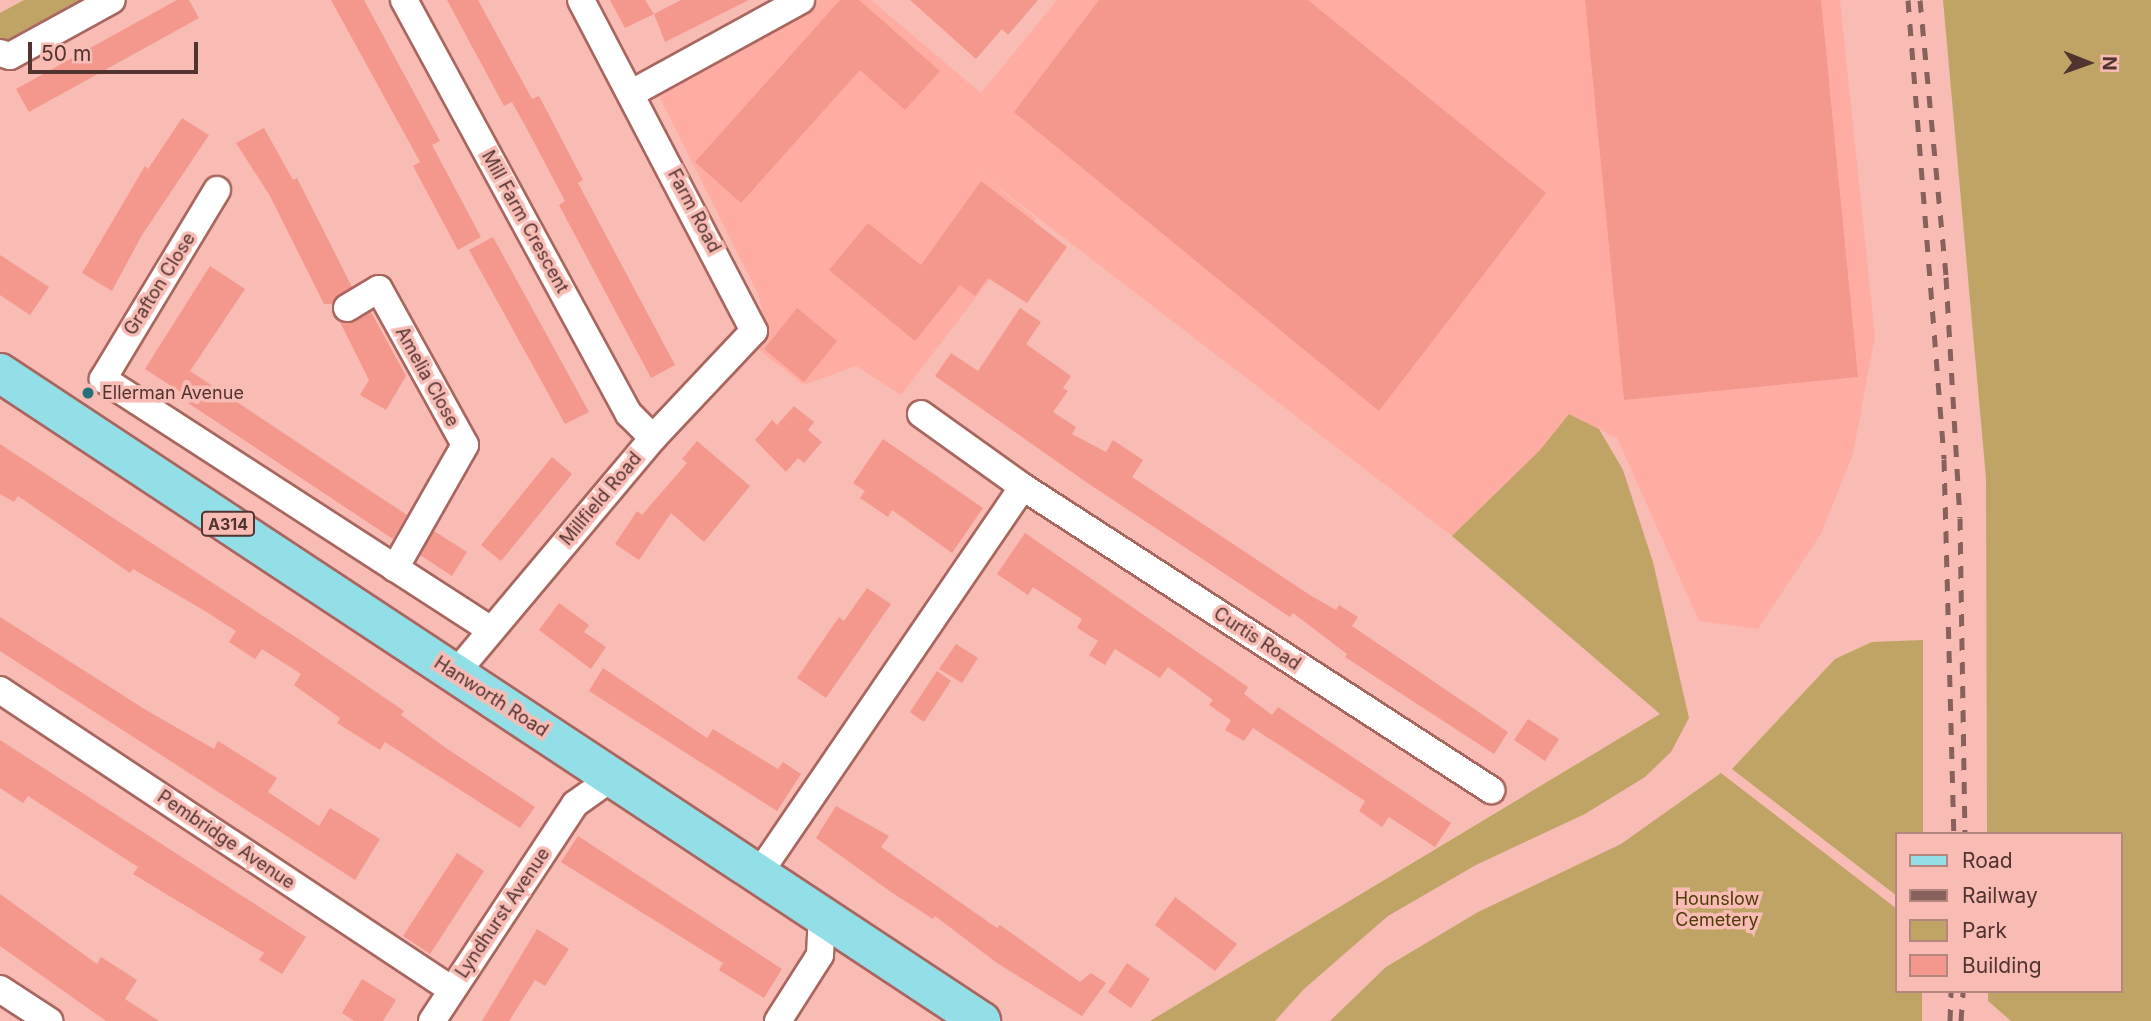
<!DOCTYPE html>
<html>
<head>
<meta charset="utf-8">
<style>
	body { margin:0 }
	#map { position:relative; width:2151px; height:1021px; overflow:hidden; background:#f8bcb5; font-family:Inter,sans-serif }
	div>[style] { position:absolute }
	.built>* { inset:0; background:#ffada3 }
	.green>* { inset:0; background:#c0a466 }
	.building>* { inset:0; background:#f4978d }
	.roads { filter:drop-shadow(2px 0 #a9665f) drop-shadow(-2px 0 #a9665f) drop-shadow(0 2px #a9665f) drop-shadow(0 -2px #a9665f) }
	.minor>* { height:26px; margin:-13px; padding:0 13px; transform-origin:13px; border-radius:13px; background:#fff }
	.primary>* { height:38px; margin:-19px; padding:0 19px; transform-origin:19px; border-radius:19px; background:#93dfe8 }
	.rail>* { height:5px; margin-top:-2.5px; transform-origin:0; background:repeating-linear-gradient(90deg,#88605c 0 12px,transparent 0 24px) }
	.dots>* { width:19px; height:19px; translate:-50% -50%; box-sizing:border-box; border:4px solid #f8bcb5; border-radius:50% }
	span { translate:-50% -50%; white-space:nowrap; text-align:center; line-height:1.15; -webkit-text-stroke:7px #f8bcb5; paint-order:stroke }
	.shield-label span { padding:2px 5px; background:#f8bcb5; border:2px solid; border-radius:5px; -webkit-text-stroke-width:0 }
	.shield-label { font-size:16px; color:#513330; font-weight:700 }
	.street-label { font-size:18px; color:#513330 }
	.poi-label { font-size:18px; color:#513330 }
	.left { translate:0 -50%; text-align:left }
	.park-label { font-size:18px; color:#4e3b08 }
	.legend { position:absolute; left:1895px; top:832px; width:228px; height:161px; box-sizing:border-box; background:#f8bcb5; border:2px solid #b58580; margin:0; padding:9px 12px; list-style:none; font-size:21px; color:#513330 }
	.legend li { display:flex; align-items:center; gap:14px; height:35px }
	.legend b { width:35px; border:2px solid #b58580 }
	.north { position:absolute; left:2053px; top:28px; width:70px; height:70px; -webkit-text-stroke:5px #f8bcb5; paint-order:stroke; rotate:91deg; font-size:19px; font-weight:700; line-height:28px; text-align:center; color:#513330 }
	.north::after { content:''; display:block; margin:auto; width:24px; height:32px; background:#513330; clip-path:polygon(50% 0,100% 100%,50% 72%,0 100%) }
	.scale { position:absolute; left:28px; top:42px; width:170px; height:32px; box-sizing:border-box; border:4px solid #513330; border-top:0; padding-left:9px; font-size:21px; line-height:24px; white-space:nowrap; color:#513330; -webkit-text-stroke:5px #f8bcb5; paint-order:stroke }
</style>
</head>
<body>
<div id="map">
	<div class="built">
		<i style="clip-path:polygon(820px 0,871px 0,981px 93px,1057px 0,1840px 0,1875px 336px,1853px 454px,1821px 534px,1758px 629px,1699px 621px,1617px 438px,1569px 414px,1540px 450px,1452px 536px,977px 171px,1036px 219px,901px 395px,856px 366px,804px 385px,755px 347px,767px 332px,758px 294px,659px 96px)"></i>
	</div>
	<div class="green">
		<i style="clip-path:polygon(24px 0,89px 0,10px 44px,0 41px,0 13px)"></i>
		<i style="clip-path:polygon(1943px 0,2151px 0,2151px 1021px,2011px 1021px,1988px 1001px,1988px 991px,2121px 991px,2121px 834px,1987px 834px,1986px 478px)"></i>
		<i style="clip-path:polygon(1569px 414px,1599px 429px,1623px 470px,1653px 562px,1689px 718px,1671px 752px,1645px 777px,1585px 814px,1476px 865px,1388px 916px,1304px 989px,1275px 1021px,1150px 1021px,1660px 714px,1452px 536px,1540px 450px)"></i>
		<i style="clip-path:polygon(1923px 640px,1923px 834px,1897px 834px,1897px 896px,1732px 769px,1835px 659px,1872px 642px)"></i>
		<i style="clip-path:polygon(1721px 773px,1897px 909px,1897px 991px,1922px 991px,1922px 1021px,1330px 1021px,1386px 967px,1478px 912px,1621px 844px)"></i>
	</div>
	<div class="building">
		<i style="clip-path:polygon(177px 0,189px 0,199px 18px,29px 112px,16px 89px)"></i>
		<i style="clip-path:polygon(331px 0,364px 0,440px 141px,432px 145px,481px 237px,458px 250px,413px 166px,420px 162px)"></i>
		<i style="clip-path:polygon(447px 0,478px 0,532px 99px,539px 96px,583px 180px,578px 183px,675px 365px,651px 378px,559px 205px,565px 201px,527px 129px,512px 102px,504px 106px)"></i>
		<i style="clip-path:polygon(610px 0,645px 0,654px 14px,625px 28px)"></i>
		<i style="clip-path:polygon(681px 0,749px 0,665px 42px,654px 14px)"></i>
		<i style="clip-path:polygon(840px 0,859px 0,940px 71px,905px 110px,860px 70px,741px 203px,695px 162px)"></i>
		<i style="clip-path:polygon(910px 0,1038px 0,1008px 35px,1002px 29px,976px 59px)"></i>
		<i style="clip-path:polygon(1099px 0,1308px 0,1546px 193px,1379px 411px,1014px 112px)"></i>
		<i style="clip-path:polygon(1585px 0,1821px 0,1858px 377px,1624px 400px)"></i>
		<i style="clip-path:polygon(182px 118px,209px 135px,142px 235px,112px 291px,82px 273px,145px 166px,148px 169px)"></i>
		<i style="clip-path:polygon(264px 128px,293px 180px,297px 178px,352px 287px,332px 304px,324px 304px,270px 196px,236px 143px)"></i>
		<i style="clip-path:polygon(981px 181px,1067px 247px,1027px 303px,988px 278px,975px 296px,960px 285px,915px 341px,829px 270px,868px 223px,921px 265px)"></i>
		<i style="clip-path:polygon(493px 237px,589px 412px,565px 424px,469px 250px)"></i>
		<i style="clip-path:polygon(0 255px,49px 287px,30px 315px,0 295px)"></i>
		<i style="clip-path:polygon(210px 266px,245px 289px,190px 371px,407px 515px,393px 539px,188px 403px,191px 399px,145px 369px)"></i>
		<i style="clip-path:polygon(797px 308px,837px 341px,804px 382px,764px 349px)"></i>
		<i style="clip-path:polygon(1020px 308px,1041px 322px,1026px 344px,1071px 376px,1063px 388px,1068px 391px,1053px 412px,1076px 427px,1072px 434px,1106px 452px,1113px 440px,1143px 460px,1132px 477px,1313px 597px,1336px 610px,1339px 605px,1358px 617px,1352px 626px,1508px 732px,1494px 754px,1345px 657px,1347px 654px,1293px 613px,1290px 617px,1086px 482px,935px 376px,951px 353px,978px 371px)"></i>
		<i style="clip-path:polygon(371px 312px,406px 376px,386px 410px,360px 395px,369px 380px,340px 322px,354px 322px)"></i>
		<i style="clip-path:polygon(794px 406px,814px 422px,808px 430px,822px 442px,804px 463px,798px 458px,786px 472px,755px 440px,772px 420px,777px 425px)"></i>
		<i style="clip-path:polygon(883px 439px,983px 508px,952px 553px,892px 510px,888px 517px,860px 498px,865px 491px,853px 483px)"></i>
		<i style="clip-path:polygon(697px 441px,750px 486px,704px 542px,671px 513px,639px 560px,615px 544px,637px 511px,642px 515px,687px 463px,682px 459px)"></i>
		<i style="clip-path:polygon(0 444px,303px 642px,404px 711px,401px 715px,446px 748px,535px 807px,520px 828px,385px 742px,380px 750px,337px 723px,340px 718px,294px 685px,301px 674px,262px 649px,255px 659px,229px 642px,236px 631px,205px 611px,133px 569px,130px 573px,18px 496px,14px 502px,0 494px)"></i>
		<i style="clip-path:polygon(552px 457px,572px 474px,501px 561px,481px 545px)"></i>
		<i style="clip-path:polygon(434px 531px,467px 552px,452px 576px,420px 555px)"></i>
		<i style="clip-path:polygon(1025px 533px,1248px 687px,1244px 694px,1272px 715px,1278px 707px,1451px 823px,1435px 847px,1389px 817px,1382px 827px,1359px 811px,1365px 801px,1253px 728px,1244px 741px,1225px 730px,1231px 720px,1209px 705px,1213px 700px,1168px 667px,1160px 678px,1115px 649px,1105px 665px,1089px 655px,1098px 641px,1077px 628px,1082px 619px,1033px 587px,1028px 595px,997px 574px)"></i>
		<i style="clip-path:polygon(867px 588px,891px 604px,826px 698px,797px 678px,839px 617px,844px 621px)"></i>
		<i style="clip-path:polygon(559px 603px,589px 625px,584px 632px,606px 647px,591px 669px,539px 630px)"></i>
		<i style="clip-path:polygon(0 617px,146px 710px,214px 749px,218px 741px,277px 778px,268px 792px,319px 826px,330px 808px,380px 839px,355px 880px,0 651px)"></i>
		<i style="clip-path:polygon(956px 644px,978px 658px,962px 683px,939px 669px)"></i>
		<i style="clip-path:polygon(603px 668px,707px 738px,713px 729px,778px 769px,783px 762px,801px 774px,777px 811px,589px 691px)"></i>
		<i style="clip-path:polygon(937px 671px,951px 681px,924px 722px,910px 712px)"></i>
		<i style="clip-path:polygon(1528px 719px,1559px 739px,1545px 761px,1514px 740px)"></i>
		<i style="clip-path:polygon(0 740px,306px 937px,282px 974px,259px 960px,264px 953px,133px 874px,138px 867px,28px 796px,23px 803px,0 788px)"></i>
		<i style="clip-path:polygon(836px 806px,889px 836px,881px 847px,997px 928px,1000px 925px,1080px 982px,1091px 973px,1106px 983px,1082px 1016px,997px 963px,935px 916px,933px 919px,891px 892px,816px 838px)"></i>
		<i style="clip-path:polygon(578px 836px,782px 969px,764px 998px,719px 970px,723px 963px,561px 862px)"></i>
		<i style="clip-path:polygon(457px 853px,484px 871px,430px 954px,403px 936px)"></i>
		<i style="clip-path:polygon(0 894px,97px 964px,101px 957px,137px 980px,125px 999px,159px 1021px,106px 1021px,0 946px)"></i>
		<i style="clip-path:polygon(1175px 897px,1237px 944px,1215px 971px,1155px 925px)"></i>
		<i style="clip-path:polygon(537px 929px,569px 949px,545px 986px,535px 980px,509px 1021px,482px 1021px)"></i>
		<i style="clip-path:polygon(1127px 963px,1150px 979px,1131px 1008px,1108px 992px)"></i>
		<i style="clip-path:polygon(362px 979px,396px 1000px,383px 1021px,354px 1021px,342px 1013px)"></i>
	</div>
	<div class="roads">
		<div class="minor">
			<i style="left:404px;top:0;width:471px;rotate:61.5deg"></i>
			<i style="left:629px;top:414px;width:34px;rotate:45deg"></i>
			<i style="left:0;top:53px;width:10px;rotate:17deg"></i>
			<i style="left:10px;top:56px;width:116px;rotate:-28.8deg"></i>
			<i style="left:632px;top:93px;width:193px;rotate:-28.8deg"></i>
			<i style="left:217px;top:190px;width:221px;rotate:121.1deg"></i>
			<i style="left:103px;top:379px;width:461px;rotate:32.9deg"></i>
			<i style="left:347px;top:308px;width:37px;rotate:-31deg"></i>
			<i style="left:379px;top:289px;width:178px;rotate:61.1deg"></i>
			<i style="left:465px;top:445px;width:142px;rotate:119.6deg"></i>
			<i style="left:921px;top:414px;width:125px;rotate:35.6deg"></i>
			<i style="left:455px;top:674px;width:308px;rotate:-50deg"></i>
			<i style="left:653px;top:438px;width:147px;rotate:-46.7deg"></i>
			<i style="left:754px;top:331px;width:373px;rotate:-117.6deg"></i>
			<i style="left:0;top:690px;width:542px;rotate:33.57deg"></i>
			<i style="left:760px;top:872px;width:466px;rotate:-55.7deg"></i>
			<i style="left:1023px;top:487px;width:558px;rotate:32.92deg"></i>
			<i style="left:0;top:989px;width:59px;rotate:33.1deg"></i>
			<i style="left:432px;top:1021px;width:260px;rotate:-56.6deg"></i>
			<i style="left:575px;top:804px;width:47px;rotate:-35.4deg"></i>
			<i style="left:778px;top:1021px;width:78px;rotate:-57.5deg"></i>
			<i style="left:820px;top:955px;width:41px;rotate:-87.2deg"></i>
		</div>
		<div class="primary">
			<i style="left:0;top:373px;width:1176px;rotate:33.45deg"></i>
		</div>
	</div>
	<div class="rail">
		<i style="left:1908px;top:0;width:460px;rotate:85.5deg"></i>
		<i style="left:1944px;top:459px;width:375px;rotate:88.5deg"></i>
		<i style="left:1920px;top:0;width:278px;rotate:84.6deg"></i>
		<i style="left:1946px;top:277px;width:241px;rotate:86.7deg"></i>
		<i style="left:1960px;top:518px;width:316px;rotate:89.1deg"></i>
		<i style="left:1950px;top:1021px;width:30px;rotate:-88deg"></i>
		<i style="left:1961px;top:1021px;width:30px;rotate:-86deg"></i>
	</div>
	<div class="dots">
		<i style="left:88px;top:393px;background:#267079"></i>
	</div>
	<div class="shield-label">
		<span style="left:228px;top:524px">A314</span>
	</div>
	<div class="street-label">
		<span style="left:694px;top:211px;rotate:62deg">Farm Road</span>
		<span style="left:525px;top:222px;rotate:61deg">Mill Farm Crescent</span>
		<span style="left:160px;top:284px;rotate:-58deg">Grafton Close</span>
		<span style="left:427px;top:377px;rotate:61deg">Amelia Close</span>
		<span style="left:601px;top:499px;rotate:-50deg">Millfield Road</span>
		<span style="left:1257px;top:639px;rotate:33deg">Curtis Road</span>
		<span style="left:491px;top:697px;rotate:33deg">Hanworth Road</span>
		<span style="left:226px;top:840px;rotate:34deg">Pembridge Avenue</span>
		<span style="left:503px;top:913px;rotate:-56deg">Lyndhurst Avenue</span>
	</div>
	<div class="poi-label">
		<span class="left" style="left:102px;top:393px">Ellerman Avenue</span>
	</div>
	<div class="park-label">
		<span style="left:1717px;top:910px">Hounslow<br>Cemetery</span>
	</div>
	<ul class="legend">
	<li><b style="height:9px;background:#93dfe8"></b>Road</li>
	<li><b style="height:9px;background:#88605c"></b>Railway</li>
	<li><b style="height:19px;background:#c0a466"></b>Park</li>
	<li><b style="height:19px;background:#f4978d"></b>Building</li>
	</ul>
	<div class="north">N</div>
	<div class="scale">50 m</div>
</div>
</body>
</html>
